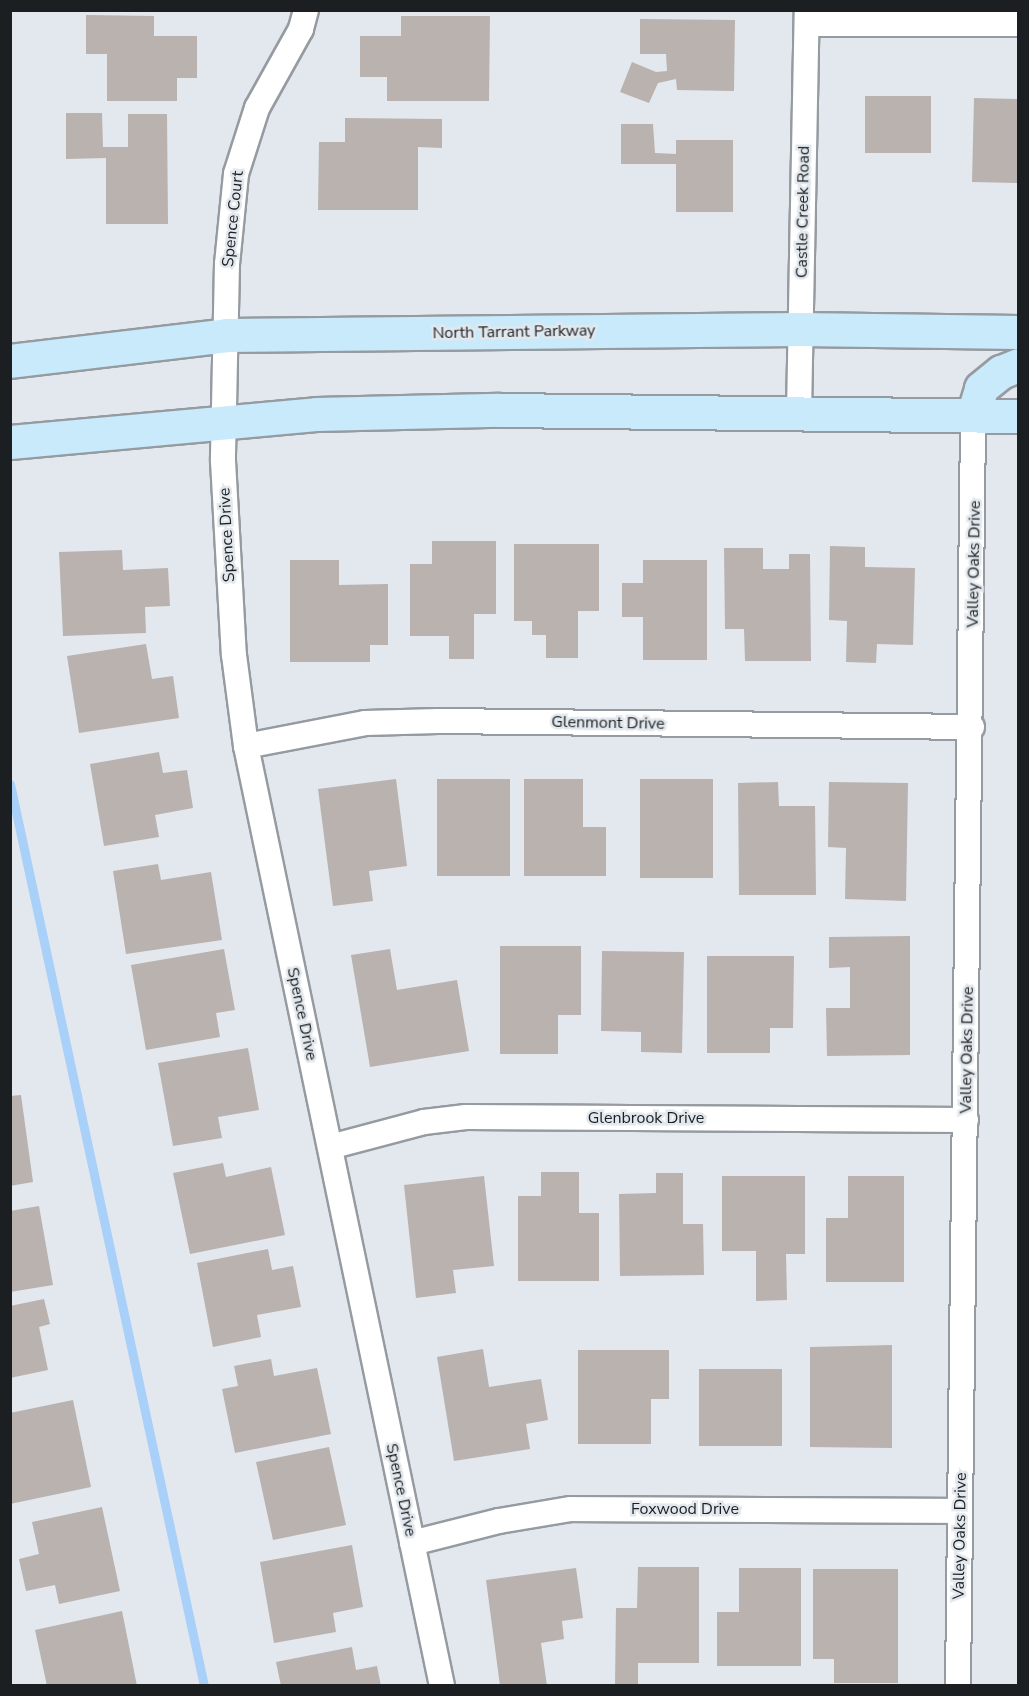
<!DOCTYPE html>
<html>
<head>
<meta charset="utf-8">
<style>
	body { margin:0 }
	#map { position:relative; width:1029px; height:1696px; overflow:hidden; background:#e2e8ed; font-family:"Nunito Sans",sans-serif }
	div>[style] { position:absolute }
	.stream>* { height:9px; margin:-4.5px; padding:0 4.5px; transform-origin:4.5px; border-radius:4.5px; background:#a9d0f9 }
	.building>* { inset:0; background:#b9b2af }
	.roads { filter:drop-shadow(2px 0 #959ba0) drop-shadow(-2px 0 #959ba0) drop-shadow(0 2px #959ba0) drop-shadow(0 -2px #959ba0) }
	.street>* { height:24px; margin:-12px; padding:0 12px; transform-origin:12px; border-radius:12px; background:#fff }
	.primary>* { height:33px; margin:-16.5px; padding:0 16.5px; transform-origin:16.5px; border-radius:16.5px; background:#c8eafb }
	span { translate:-50% -50%; white-space:nowrap; text-align:center; line-height:1.15; -webkit-text-stroke:5px #e2e8ed; paint-order:stroke }
	.street-label { font-size:16px; color:#1c1f21 }
	.frame { position:absolute; inset:0; border:12px solid #1c1f21; pointer-events:none }
</style>
</head>
<body>
<div id="map">
	<div class="stream">
		<i style="left:10px;top:784px;width:923px;rotate:77.86deg"></i>
	</div>
	<div class="building">
		<i style="clip-path:polygon(86px 15px,154px 16px,154px 36px,197px 36px,197px 78px,177px 78px,177px 101px,107px 101px,107px 54px,86px 54px)"></i>
		<i style="clip-path:polygon(401px 16px,490px 16px,489px 101px,387px 101px,387px 77px,360px 77px,360px 36px,401px 36px)"></i>
		<i style="clip-path:polygon(640px 19px,735px 20px,734px 91px,677px 90px,676px 79px,658px 83px,649px 103px,620px 92px,632px 62px,656px 72px,667px 71px,666px 54px,640px 54px)"></i>
		<i style="clip-path:polygon(865px 96px,931px 96px,931px 153px,865px 153px)"></i>
		<i style="clip-path:polygon(974px 98px,1018px 99px,1017px 183px,972px 182px)"></i>
		<i style="clip-path:polygon(66px 113px,102px 113px,103px 147px,128px 147px,128px 114px,167px 114px,168px 224px,106px 224px,106px 158px,66px 159px)"></i>
		<i style="clip-path:polygon(345px 118px,442px 119px,442px 148px,418px 147px,418px 210px,318px 210px,319px 142px,345px 142px)"></i>
		<i style="clip-path:polygon(621px 124px,653px 124px,655px 153px,676px 154px,676px 140px,733px 140px,733px 212px,676px 212px,676px 164px,621px 164px)"></i>
		<i style="clip-path:polygon(432px 541px,496px 541px,496px 614px,474px 614px,474px 659px,449px 659px,449px 636px,410px 636px,410px 564px,432px 564px)"></i>
		<i style="clip-path:polygon(514px 544px,599px 544px,599px 611px,578px 611px,578px 658px,546px 658px,546px 635px,532px 635px,532px 621px,514px 621px)"></i>
		<i style="clip-path:polygon(830px 546px,865px 547px,865px 567px,915px 568px,913px 645px,877px 644px,876px 663px,846px 662px,847px 621px,829px 620px)"></i>
		<i style="clip-path:polygon(724px 548px,763px 548px,763px 569px,789px 569px,789px 554px,810px 554px,811px 661px,745px 661px,744px 629px,725px 629px)"></i>
		<i style="clip-path:polygon(122px 550px,123px 570px,168px 568px,170px 606px,145px 607px,146px 633px,63px 636px,59px 552px)"></i>
		<i style="clip-path:polygon(290px 560px,339px 560px,339px 585px,388px 584px,388px 645px,370px 645px,370px 662px,290px 662px)"></i>
		<i style="clip-path:polygon(643px 560px,707px 560px,707px 660px,643px 660px,643px 617px,622px 617px,622px 583px,643px 583px)"></i>
		<i style="clip-path:polygon(146px 644px,152px 679px,173px 676px,179px 718px,79px 733px,67px 656px)"></i>
		<i style="clip-path:polygon(159px 752px,163px 773px,187px 770px,193px 808px,155px 815px,159px 837px,104px 846px,90px 764px)"></i>
		<i style="clip-path:polygon(396px 779px,407px 866px,369px 871px,373px 901px,333px 906px,318px 789px)"></i>
		<i style="clip-path:polygon(437px 779px,510px 779px,510px 876px,437px 876px)"></i>
		<i style="clip-path:polygon(524px 779px,583px 779px,583px 827px,606px 827px,606px 876px,524px 876px)"></i>
		<i style="clip-path:polygon(640px 779px,713px 779px,713px 878px,640px 878px)"></i>
		<i style="clip-path:polygon(778px 782px,779px 806px,815px 806px,816px 895px,739px 895px,738px 783px)"></i>
		<i style="clip-path:polygon(829px 782px,908px 783px,906px 901px,845px 899px,846px 848px,828px 847px)"></i>
		<i style="clip-path:polygon(158px 864px,161px 880px,211px 872px,222px 940px,126px 954px,113px 871px)"></i>
		<i style="clip-path:polygon(910px 936px,910px 1055px,827px 1056px,826px 1008px,850px 1008px,850px 967px,829px 968px,829px 937px)"></i>
		<i style="clip-path:polygon(500px 946px,581px 946px,581px 1015px,558px 1015px,558px 1054px,500px 1054px)"></i>
		<i style="clip-path:polygon(224px 949px,235px 1010px,216px 1013px,220px 1037px,146px 1050px,131px 965px)"></i>
		<i style="clip-path:polygon(390px 949px,397px 990px,457px 980px,469px 1051px,370px 1067px,351px 955px)"></i>
		<i style="clip-path:polygon(602px 951px,684px 952px,682px 1053px,641px 1052px,641px 1032px,601px 1031px)"></i>
		<i style="clip-path:polygon(707px 956px,794px 956px,793px 1028px,770px 1028px,770px 1053px,707px 1053px)"></i>
		<i style="clip-path:polygon(248px 1048px,259px 1110px,218px 1117px,222px 1138px,173px 1146px,158px 1063px)"></i>
		<i style="clip-path:polygon(21px 1095px,33px 1182px,10px 1186px,10px 1096px)"></i>
		<i style="clip-path:polygon(223px 1163px,226px 1177px,271px 1167px,285px 1235px,190px 1254px,173px 1173px)"></i>
		<i style="clip-path:polygon(541px 1172px,579px 1172px,579px 1213px,599px 1213px,599px 1281px,518px 1281px,518px 1196px,541px 1196px)"></i>
		<i style="clip-path:polygon(656px 1173px,683px 1173px,683px 1224px,703px 1224px,704px 1275px,620px 1276px,619px 1194px,656px 1193px)"></i>
		<i style="clip-path:polygon(484px 1176px,494px 1266px,453px 1270px,456px 1293px,416px 1298px,404px 1185px)"></i>
		<i style="clip-path:polygon(722px 1176px,805px 1176px,805px 1254px,786px 1254px,787px 1300px,756px 1301px,756px 1251px,722px 1251px)"></i>
		<i style="clip-path:polygon(848px 1176px,904px 1176px,904px 1282px,826px 1282px,826px 1218px,848px 1218px)"></i>
		<i style="clip-path:polygon(39px 1206px,53px 1285px,10px 1292px,10px 1211px)"></i>
		<i style="clip-path:polygon(268px 1249px,272px 1270px,293px 1266px,301px 1307px,257px 1315px,261px 1337px,213px 1347px,197px 1263px)"></i>
		<i style="clip-path:polygon(44px 1299px,50px 1324px,39px 1327px,48px 1370px,10px 1378px,10px 1306px)"></i>
		<i style="clip-path:polygon(892px 1345px,892px 1448px,810px 1447px,810px 1347px)"></i>
		<i style="clip-path:polygon(483px 1349px,489px 1387px,541px 1379px,548px 1420px,526px 1424px,530px 1449px,454px 1461px,437px 1357px)"></i>
		<i style="clip-path:polygon(578px 1350px,669px 1350px,669px 1399px,651px 1399px,651px 1444px,578px 1444px)"></i>
		<i style="clip-path:polygon(271px 1359px,274px 1376px,317px 1368px,331px 1434px,235px 1453px,222px 1389px,238px 1386px,234px 1366px)"></i>
		<i style="clip-path:polygon(699px 1369px,782px 1369px,782px 1446px,699px 1446px)"></i>
		<i style="clip-path:polygon(73px 1400px,91px 1487px,10px 1504px,10px 1413px)"></i>
		<i style="clip-path:polygon(329px 1447px,346px 1525px,273px 1540px,256px 1462px)"></i>
		<i style="clip-path:polygon(102px 1507px,120px 1591px,59px 1604px,55px 1585px,26px 1591px,19px 1559px,39px 1554px,32px 1522px)"></i>
		<i style="clip-path:polygon(352px 1545px,363px 1607px,333px 1613px,336px 1632px,274px 1643px,260px 1562px)"></i>
		<i style="clip-path:polygon(638px 1567px,699px 1567px,699px 1663px,638px 1663px,638px 1686px,615px 1686px,616px 1608px,637px 1608px)"></i>
		<i style="clip-path:polygon(576px 1568px,583px 1618px,562px 1621px,564px 1639px,541px 1643px,547px 1686px,500px 1686px,486px 1580px)"></i>
		<i style="clip-path:polygon(739px 1568px,801px 1568px,801px 1666px,717px 1666px,717px 1612px,739px 1612px)"></i>
		<i style="clip-path:polygon(813px 1569px,898px 1569px,898px 1683px,834px 1683px,834px 1659px,813px 1659px)"></i>
		<i style="clip-path:polygon(122px 1611px,137px 1686px,47px 1686px,35px 1630px)"></i>
		<i style="clip-path:polygon(352px 1647px,356px 1670px,377px 1666px,381px 1686px,281px 1686px,276px 1662px)"></i>
	</div>
	<div class="roads">
		<div class="street">
			<i style="left:306px;top:10px;width:20px;rotate:105deg"></i>
			<i style="left:301px;top:29px;width:90px;rotate:119.1deg"></i>
			<i style="left:257px;top:108px;width:69px;rotate:107.7deg"></i>
			<i style="left:236px;top:174px;width:90px;rotate:95.7deg"></i>
			<i style="left:227px;top:264px;width:197px;rotate:91.2deg"></i>
			<i style="left:223px;top:461px;width:194px;rotate:86.8deg"></i>
			<i style="left:234px;top:655px;width:92px;rotate:82.5deg"></i>
			<i style="left:246px;top:746px;width:960px;rotate:78.22deg"></i>
			<i style="left:807px;top:24px;width:211px"></i>
			<i style="left:799px;top:413px;width:403px;rotate:-88.9deg"></i>
			<i style="left:246px;top:746px;width:121px;rotate:-10.9deg"></i>
			<i style="left:365px;top:723px;width:73px;rotate:-1.6deg"></i>
			<i style="left:438px;top:721px;width:534px;rotate:0.64deg"></i>
			<i style="left:330px;top:1147px;width:97px;rotate:-14.9deg"></i>
			<i style="left:424px;top:1122px;width:42px;rotate:-6.8deg"></i>
			<i style="left:466px;top:1117px;width:500px;rotate:0.34deg"></i>
			<i style="left:412px;top:1543px;width:90px;rotate:-14.2deg"></i>
			<i style="left:499px;top:1521px;width:73px;rotate:-9.5deg"></i>
			<i style="left:571px;top:1509px;width:389px;rotate:0.3deg"></i>
			<i style="left:958px;top:1686px;width:1271px;rotate:-89.32deg"></i>
		</div>
		<div class="primary">
			<i style="left:10px;top:361px;width:219px;rotate:-6.8deg"></i>
			<i style="left:227px;top:335px;width:573px;rotate:-0.6deg"></i>
			<i style="left:800px;top:329px;width:218px;rotate:0.8deg"></i>
			<i style="left:973px;top:415px;width:28px;rotate:-73deg"></i>
			<i style="left:981px;top:388px;width:26px;rotate:-39deg"></i>
			<i style="left:1001px;top:372px;width:18px;rotate:-22deg"></i>
			<i style="left:10px;top:442px;width:307px;rotate:-5.2deg"></i>
			<i style="left:316px;top:414px;width:183px;rotate:-1.3deg"></i>
			<i style="left:499px;top:410px;width:519px;rotate:0.66deg"></i>
		</div>
	</div>
	<div class="street-label">
		<span style="left:803px;top:212px;rotate:-89deg">Castle Creek Road</span>
		<span style="left:233px;top:219px;rotate:-84deg">Spence Court</span>
		<span style="left:514px;top:332px;rotate:-1deg">North Tarrant Parkway</span>
		<span style="left:227px;top:535px;rotate:-93deg">Spence Drive</span>
		<span style="left:974px;top:564px;rotate:-89deg">Valley Oaks Drive</span>
		<span style="left:608px;top:723px;rotate:1deg">Glenmont Drive</span>
		<span style="left:302px;top:1014px;rotate:78deg">Spence Drive</span>
		<span style="left:967px;top:1050px;rotate:-89deg">Valley Oaks Drive</span>
		<span style="left:646px;top:1118px">Glenbrook Drive</span>
		<span style="left:401px;top:1490px;rotate:78deg">Spence Drive</span>
		<span style="left:685px;top:1509px">Foxwood Drive</span>
		<span style="left:960px;top:1536px;rotate:-89deg">Valley Oaks Drive</span>
	</div>
	<div class="frame"></div>
</div>
</body>
</html>
